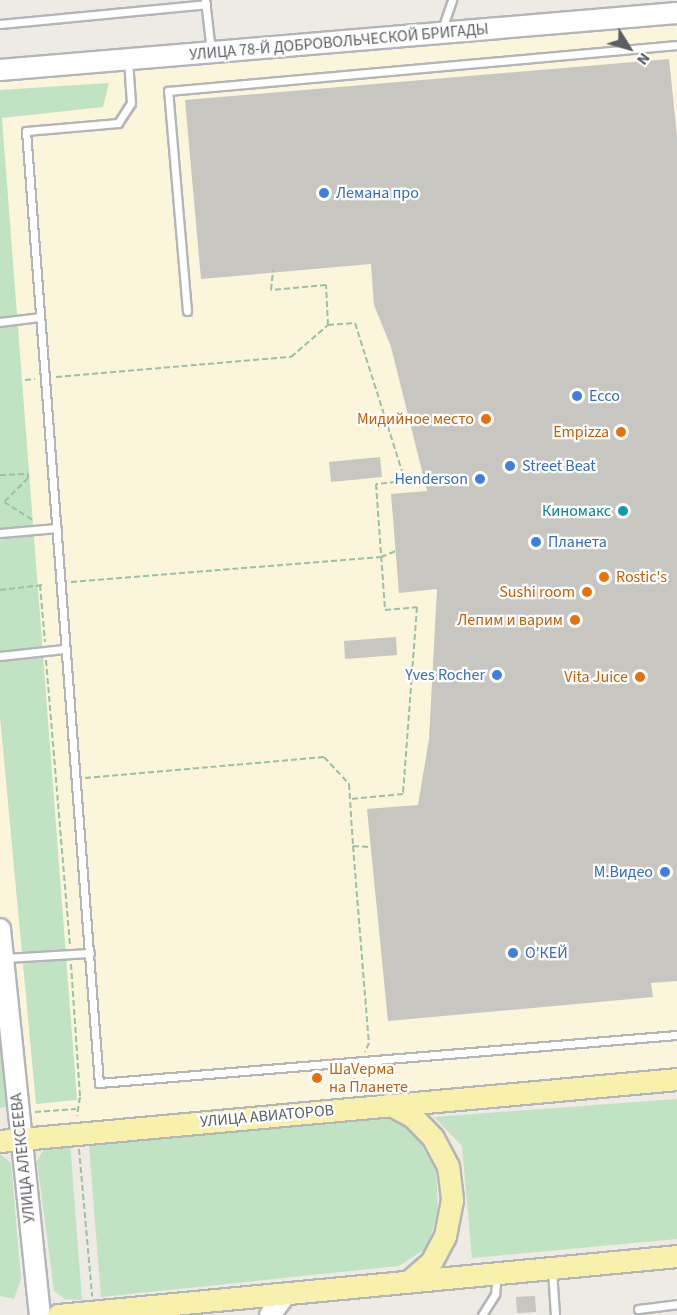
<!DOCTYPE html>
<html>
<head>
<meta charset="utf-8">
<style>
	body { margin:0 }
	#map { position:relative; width:677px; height:1315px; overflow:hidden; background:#edebe3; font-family:"Source Sans 3",sans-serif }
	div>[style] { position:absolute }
	.commercial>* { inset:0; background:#fbf5db }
	.green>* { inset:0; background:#c2e2c4 }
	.building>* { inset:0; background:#c8c6c0 }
	.path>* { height:2px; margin-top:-1px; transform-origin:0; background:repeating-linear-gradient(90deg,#9ac0a8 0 6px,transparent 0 9px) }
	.roads { filter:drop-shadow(2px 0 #b4b5b9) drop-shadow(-2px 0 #b4b5b9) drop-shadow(0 2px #b4b5b9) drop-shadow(0 -2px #b4b5b9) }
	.lane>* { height:7px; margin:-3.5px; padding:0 3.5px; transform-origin:3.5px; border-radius:3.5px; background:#fff }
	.secondary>* { height:20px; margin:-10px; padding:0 10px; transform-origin:10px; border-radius:10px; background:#fff }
	.primary>* { height:21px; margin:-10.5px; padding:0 10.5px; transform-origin:10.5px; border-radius:10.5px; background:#f8f0ad }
	.dots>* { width:16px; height:16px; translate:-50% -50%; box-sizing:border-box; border:3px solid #fff; border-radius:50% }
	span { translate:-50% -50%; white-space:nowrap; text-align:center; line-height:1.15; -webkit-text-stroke:4.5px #fff; paint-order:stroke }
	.street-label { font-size:16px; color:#5b5e63 }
	.shop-label { font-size:16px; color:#366cbe }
	.left { translate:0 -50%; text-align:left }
	.right { translate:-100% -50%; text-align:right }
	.food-label { font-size:16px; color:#c56008 }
	.culture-label { font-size:16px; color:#0d838f }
	.north { position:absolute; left:599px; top:18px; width:60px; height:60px; -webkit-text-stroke:4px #fff; paint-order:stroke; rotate:127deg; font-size:16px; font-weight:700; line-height:24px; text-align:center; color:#5b5e63 }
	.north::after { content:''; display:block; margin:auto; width:21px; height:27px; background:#5b5e63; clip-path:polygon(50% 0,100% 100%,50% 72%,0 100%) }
</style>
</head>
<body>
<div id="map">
	<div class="commercial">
		<i style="clip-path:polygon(677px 13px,677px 1079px,22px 1139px,0 929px,0 70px)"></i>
	</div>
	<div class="green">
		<i style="clip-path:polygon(109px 83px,103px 107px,2px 118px,77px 1100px,36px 1104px,0 717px,0 90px)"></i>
		<i style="clip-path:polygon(0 1027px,7px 1107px,0 1108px)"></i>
		<i style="clip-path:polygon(677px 1099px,677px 1239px,472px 1258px,462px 1146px,434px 1117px)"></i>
		<i style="clip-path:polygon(390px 1117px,400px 1121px,416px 1137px,436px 1170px,438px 1210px,428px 1247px,399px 1266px,101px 1297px,89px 1146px)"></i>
		<i style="clip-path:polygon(70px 1143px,82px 1300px,65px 1299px,54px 1291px,37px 1161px,46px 1145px)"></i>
		<i style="clip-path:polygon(0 1154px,11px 1163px,21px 1279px,14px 1299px,0 1296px)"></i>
	</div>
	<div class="building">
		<i style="clip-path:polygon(669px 59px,677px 136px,677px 981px,651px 983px,653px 997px,388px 1021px,367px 809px,418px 805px,429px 739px,437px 589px,399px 593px,391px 494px,427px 491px,391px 347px,374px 305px,371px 264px,201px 279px,185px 100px)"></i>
		<i style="clip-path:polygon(380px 457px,382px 477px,331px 482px,329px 462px)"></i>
		<i style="clip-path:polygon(396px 637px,397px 655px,345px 659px,344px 641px)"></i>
		<i style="clip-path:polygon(535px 1296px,536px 1312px,517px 1313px,516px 1297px)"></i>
	</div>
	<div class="path">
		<i style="left:328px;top:325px;width:27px;rotate:-4deg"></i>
		<i style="left:355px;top:323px;width:166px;rotate:72.4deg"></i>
		<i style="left:405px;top:481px;width:29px;rotate:174deg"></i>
		<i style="left:376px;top:484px;width:126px;rotate:85.9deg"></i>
		<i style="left:385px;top:610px;width:32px;rotate:-5deg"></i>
		<i style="left:417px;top:607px;width:188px;rotate:94.3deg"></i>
		<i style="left:403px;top:794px;width:53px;rotate:174.6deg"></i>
		<i style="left:56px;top:377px;width:236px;rotate:-4.9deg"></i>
		<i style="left:291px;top:357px;width:49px;rotate:-40.9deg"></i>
		<i style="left:328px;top:325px;width:40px;rotate:-92.9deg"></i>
		<i style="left:326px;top:285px;width:55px;rotate:174.8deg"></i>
		<i style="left:271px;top:290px;width:19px;rotate:-84deg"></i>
		<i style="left:25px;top:380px;width:10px;rotate:-6deg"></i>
		<i style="left:0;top:475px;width:28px;rotate:-2deg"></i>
		<i style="left:28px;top:474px;width:4px;rotate:90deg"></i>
		<i style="left:28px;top:478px;width:34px;rotate:135deg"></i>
		<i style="left:4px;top:502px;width:34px;rotate:32deg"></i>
		<i style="left:71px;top:582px;width:311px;rotate:-4.6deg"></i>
		<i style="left:381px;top:557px;width:16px;rotate:-22deg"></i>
		<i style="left:40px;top:585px;width:57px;rotate:85deg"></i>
		<i style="left:0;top:590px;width:43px;rotate:-6.6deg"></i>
		<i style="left:46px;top:660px;width:285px;rotate:85.2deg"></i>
		<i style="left:85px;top:778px;width:240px;rotate:-5deg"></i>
		<i style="left:324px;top:757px;width:37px;rotate:47deg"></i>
		<i style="left:349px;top:784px;width:62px;rotate:86.3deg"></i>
		<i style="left:353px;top:846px;width:18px;rotate:3deg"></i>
		<i style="left:353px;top:846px;width:198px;rotate:85.4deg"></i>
		<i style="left:369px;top:1043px;width:10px;rotate:114deg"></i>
		<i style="left:71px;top:964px;width:133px;rotate:86.1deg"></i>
		<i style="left:80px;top:1097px;width:19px;rotate:99deg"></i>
		<i style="left:354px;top:1084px;width:12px;rotate:-90deg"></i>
		<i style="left:35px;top:1112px;width:41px;rotate:-4.2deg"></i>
		<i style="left:79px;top:1149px;width:148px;rotate:84.9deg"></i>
	</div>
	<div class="roads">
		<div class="lane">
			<i style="left:205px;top:0;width:51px;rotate:83.3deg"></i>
			<i style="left:0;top:24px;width:207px;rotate:-5.5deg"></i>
			<i style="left:441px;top:32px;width:34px;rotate:-71deg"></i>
			<i style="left:128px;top:60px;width:43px;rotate:86deg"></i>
			<i style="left:131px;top:103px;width:24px;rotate:123deg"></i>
			<i style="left:118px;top:123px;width:92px;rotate:175deg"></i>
			<i style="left:26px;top:131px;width:955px;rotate:85.62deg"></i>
			<i style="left:99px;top:1083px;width:580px;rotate:-4.75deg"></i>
			<i style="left:187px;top:311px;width:221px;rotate:-94.9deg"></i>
			<i style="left:168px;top:91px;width:511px;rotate:-5.16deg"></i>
			<i style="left:0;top:322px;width:40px;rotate:-7.1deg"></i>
			<i style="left:0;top:533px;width:57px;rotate:-5deg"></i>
			<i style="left:0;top:656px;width:64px;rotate:-6.2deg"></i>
			<i style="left:5px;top:958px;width:85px;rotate:-3.4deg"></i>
			<i style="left:552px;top:1270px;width:45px;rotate:86.2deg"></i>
			<i style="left:638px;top:1309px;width:39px;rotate:-7deg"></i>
			<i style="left:482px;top:1315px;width:25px;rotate:-58deg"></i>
			<i style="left:495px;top:1294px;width:18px;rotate:-84deg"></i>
		</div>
		<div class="secondary">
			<i style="left:0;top:70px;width:679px;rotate:-4.81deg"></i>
			<i style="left:0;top:929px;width:388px;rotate:84.1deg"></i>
			<i style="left:270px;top:1315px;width:25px;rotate:-53deg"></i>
		</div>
		<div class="primary">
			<i style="left:389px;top:1104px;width:26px;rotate:28deg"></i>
			<i style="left:412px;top:1116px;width:30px;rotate:46deg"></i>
			<i style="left:433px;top:1138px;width:32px;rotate:62deg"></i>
			<i style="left:448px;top:1166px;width:34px;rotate:83deg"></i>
			<i style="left:452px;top:1200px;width:37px;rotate:101deg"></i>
			<i style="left:445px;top:1236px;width:30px;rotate:118deg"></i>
			<i style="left:431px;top:1262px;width:30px;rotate:139deg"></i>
			<i style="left:0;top:1141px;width:680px;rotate:-5.23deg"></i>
			<i style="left:58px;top:1315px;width:622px;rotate:-5.44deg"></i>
		</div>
	</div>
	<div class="dots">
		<i style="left:324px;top:193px;background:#3f7fe0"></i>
		<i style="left:577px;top:396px;background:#3f7fe0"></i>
		<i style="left:486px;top:419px;background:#e8710a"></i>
		<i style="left:621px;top:432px;background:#e8710a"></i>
		<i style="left:510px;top:466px;background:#3f7fe0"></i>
		<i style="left:480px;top:479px;background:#3f7fe0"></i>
		<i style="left:623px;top:511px;background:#0f9aa8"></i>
		<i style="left:536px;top:542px;background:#3f7fe0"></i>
		<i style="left:604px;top:577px;background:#e8710a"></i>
		<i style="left:587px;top:592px;background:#e8710a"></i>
		<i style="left:575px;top:620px;background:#e8710a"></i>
		<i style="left:497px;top:675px;background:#3f7fe0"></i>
		<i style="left:640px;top:677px;background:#e8710a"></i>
		<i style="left:665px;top:872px;background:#3f7fe0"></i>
		<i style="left:513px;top:953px;background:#3f7fe0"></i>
		<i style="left:317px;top:1078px;background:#e8710a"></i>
	</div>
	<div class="street-label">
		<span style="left:339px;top:42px;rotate:-5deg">УЛИЦА 78-Й ДОБРОВОЛЬЧЕСКОЙ БРИГАДЫ</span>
		<span style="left:267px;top:1116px;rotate:-5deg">УЛИЦА АВИАТОРОВ</span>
		<span style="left:23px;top:1158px;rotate:-96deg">УЛИЦА АЛЕКСЕЕВА</span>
	</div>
	<div class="shop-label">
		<span class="left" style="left:336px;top:193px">Лемана про</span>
		<span class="left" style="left:589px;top:396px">Ecco</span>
		<span class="left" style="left:522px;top:466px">Street Beat</span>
		<span class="right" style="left:468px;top:479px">Henderson</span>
		<span class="left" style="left:548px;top:542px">Планета</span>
		<span class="right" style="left:485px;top:675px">Yves Rocher</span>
		<span class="right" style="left:653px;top:872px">М.Видео</span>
		<span class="left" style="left:525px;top:953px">О’КЕЙ</span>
	</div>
	<div class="food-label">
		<span class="right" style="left:474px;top:419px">Мидийное место</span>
		<span class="right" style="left:609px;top:432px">Empizza</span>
		<span class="left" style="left:616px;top:577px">Rostic's</span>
		<span class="right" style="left:575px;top:592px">Sushi room</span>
		<span class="right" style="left:563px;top:620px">Лепим и варим</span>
		<span class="right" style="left:628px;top:677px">Vita Juice</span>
		<span class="left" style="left:329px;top:1078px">ШаVерма<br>на Планете</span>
	</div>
	<div class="culture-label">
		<span class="right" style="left:611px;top:511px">Киномакс</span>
	</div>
	<div class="north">N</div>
</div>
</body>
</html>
